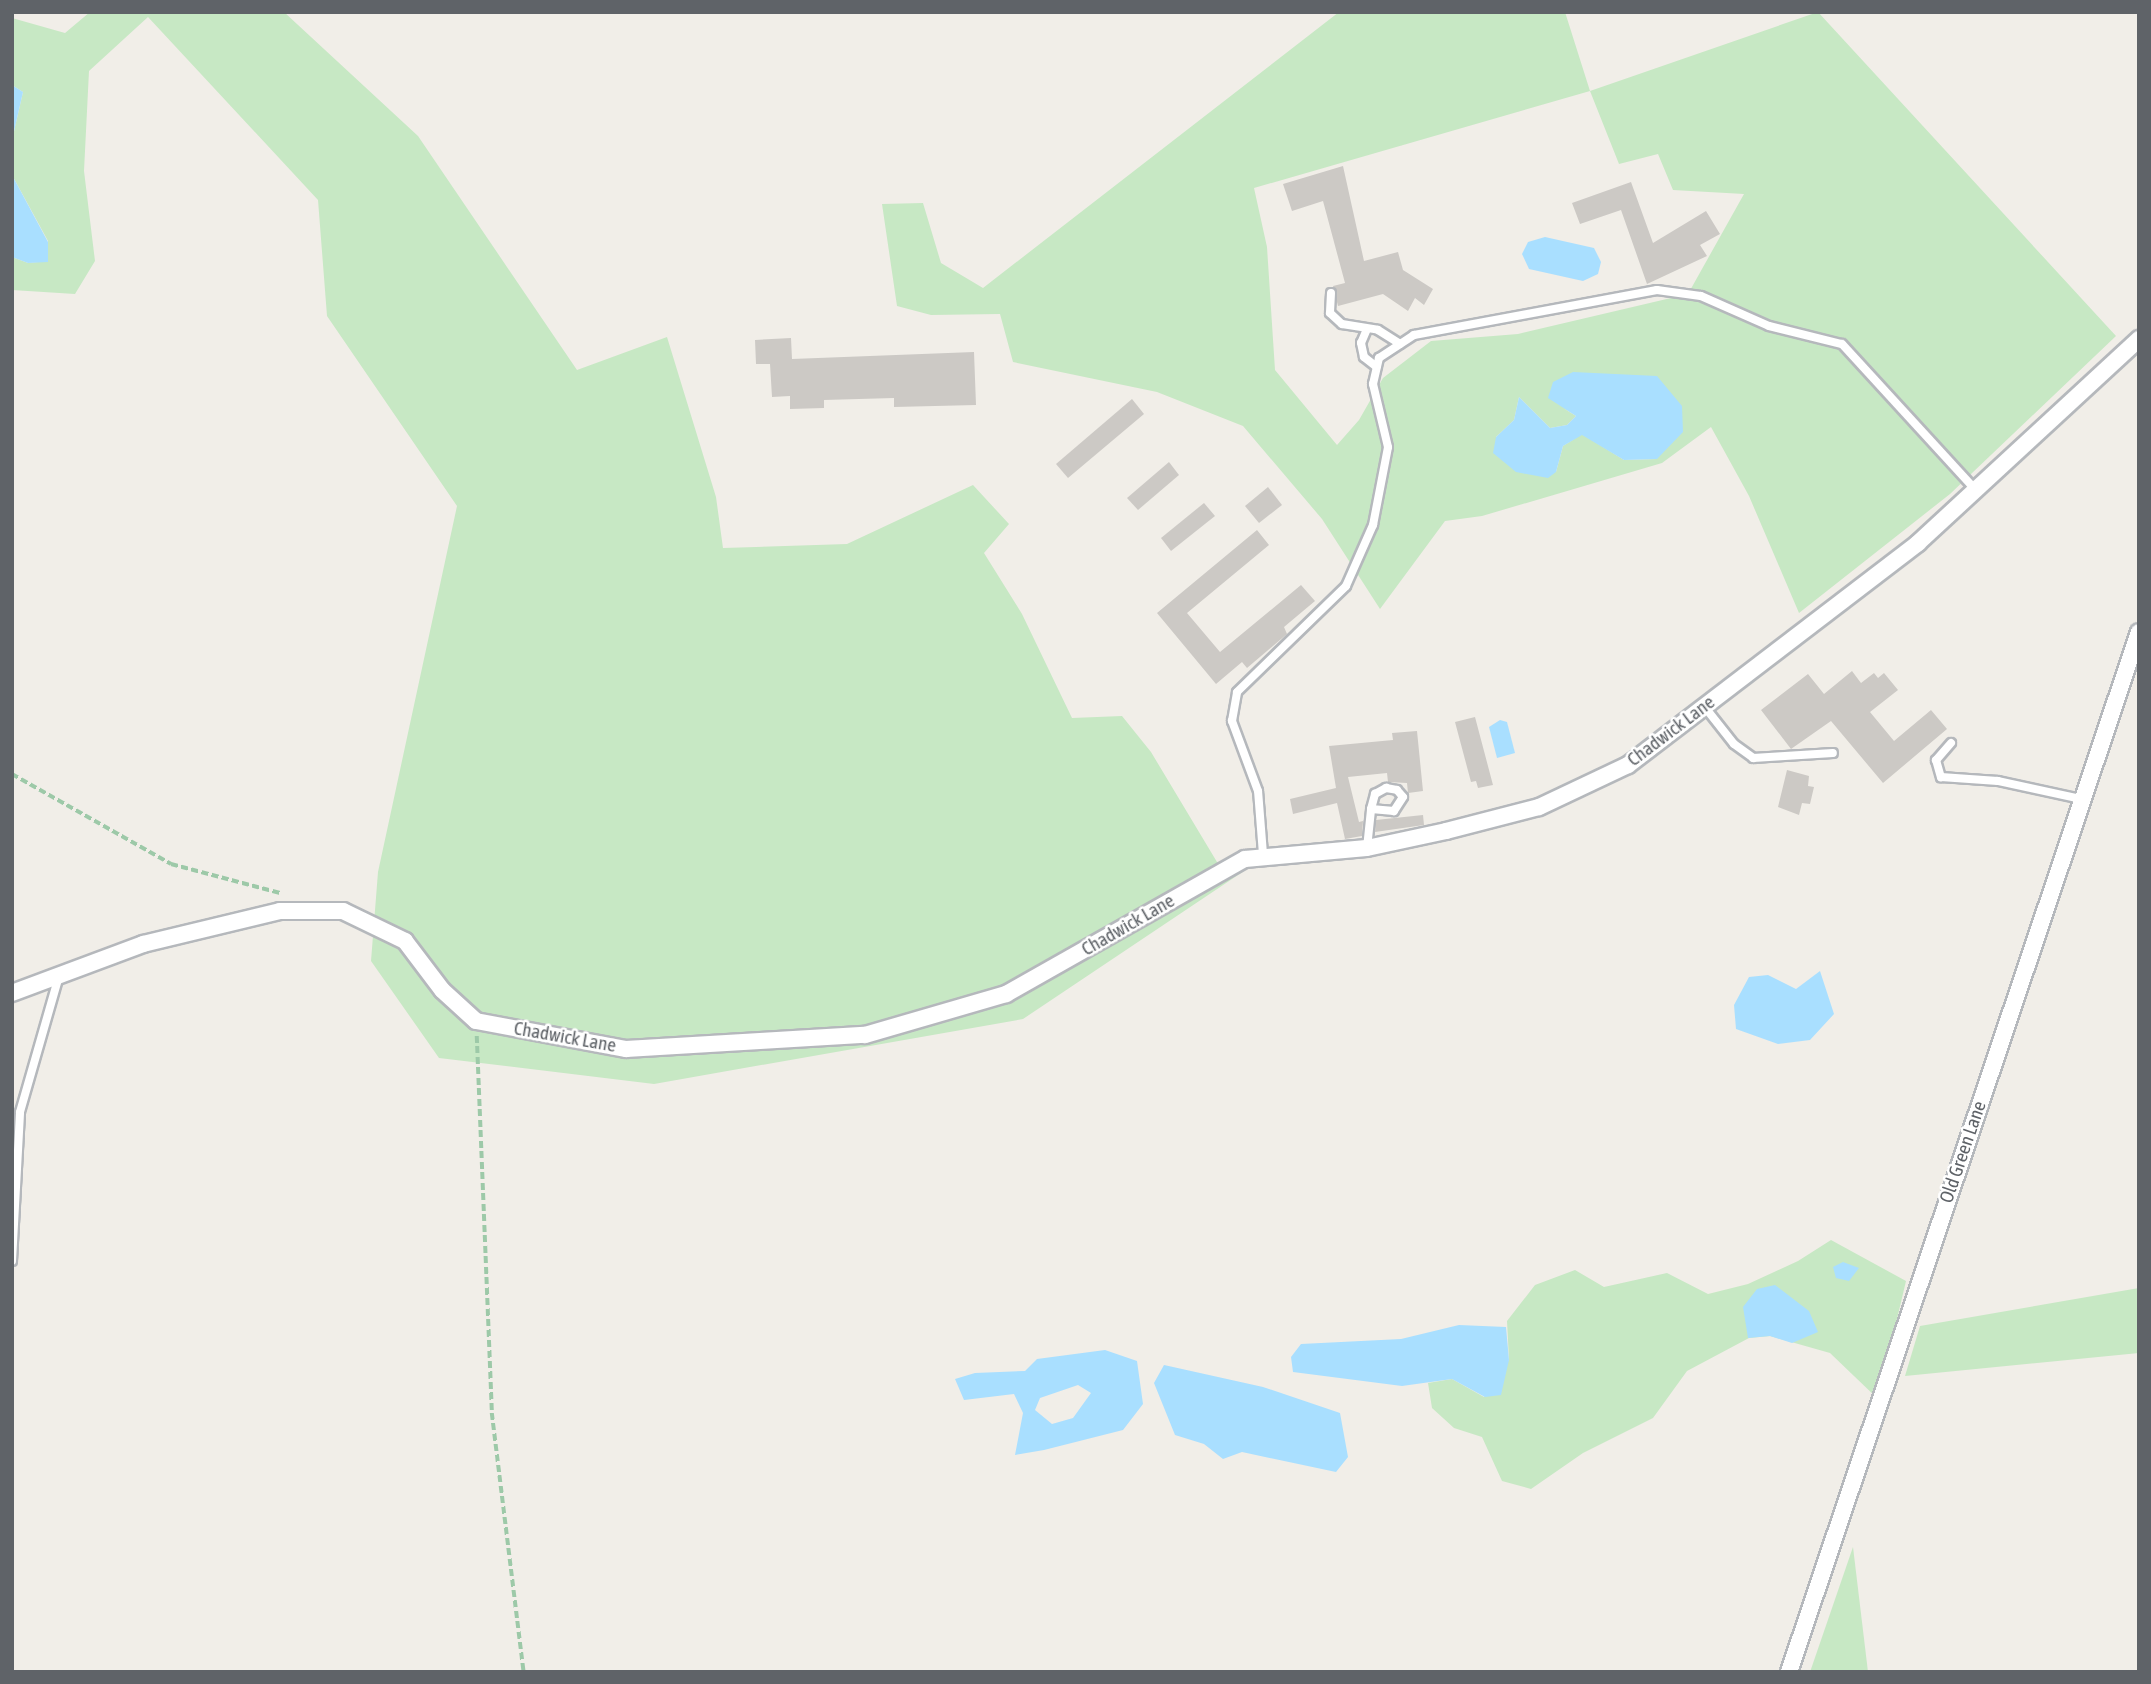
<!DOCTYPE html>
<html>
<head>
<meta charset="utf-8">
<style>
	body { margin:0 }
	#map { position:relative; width:2151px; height:1684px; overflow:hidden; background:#f1eee8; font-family:"Asap Condensed",sans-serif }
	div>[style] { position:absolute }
	.green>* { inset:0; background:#c7e8c4 }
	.water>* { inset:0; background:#a9dfff }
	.building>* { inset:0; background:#ccc9c5 }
	.path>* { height:3.5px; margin-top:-1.75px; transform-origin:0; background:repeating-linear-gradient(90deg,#9dc9a8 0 7px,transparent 0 10.5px) }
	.roads { filter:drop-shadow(2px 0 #b5b8bc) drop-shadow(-2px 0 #b5b8bc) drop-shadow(0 2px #b5b8bc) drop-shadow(0 -2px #b5b8bc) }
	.lane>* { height:8px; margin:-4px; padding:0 4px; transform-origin:4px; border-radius:4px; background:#fff }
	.street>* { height:16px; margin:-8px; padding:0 8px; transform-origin:8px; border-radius:8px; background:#fff }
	span { translate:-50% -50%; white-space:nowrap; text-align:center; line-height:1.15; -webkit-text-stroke:5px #fff; paint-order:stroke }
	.street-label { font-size:19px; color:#5f6368 }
	.frame { position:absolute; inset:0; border:14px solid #5f6368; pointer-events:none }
</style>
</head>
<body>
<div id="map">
	<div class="green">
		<i style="clip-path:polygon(90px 12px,284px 12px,418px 136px,577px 370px,667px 337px,716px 497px,723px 548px,847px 544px,973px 485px,1009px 524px,984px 553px,1022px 614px,1072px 718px,1122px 716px,1151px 752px,1220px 867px,1247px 869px,1023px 1019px,654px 1084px,439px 1058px,371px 961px,378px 872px,457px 506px,327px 316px,318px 200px,148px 17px,89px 71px,84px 171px,95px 261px,75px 294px,12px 290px,12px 257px,28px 263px,48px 261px,48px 241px,12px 175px,12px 140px,23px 92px,12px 85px,12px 18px,65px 33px)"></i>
		<i style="clip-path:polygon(evenodd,1339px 12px,1565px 12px,1590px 91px,1818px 12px,2116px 336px,1950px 494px,1799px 613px,1749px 496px,1711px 427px,1662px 463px,1482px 516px,1445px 521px,1380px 609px,1322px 519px,1243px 426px,1157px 392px,1013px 362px,1000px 314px,931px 315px,897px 306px,882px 204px,923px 203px,941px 263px,983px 288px,1339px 12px,1590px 91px,1619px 164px,1658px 154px,1673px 190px,1744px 194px,1688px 294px,1518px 334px,1431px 341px,1383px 378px,1359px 420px,1337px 445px,1275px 370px,1267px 247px,1254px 188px,1590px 91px,1339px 12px,1519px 397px,1550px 428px,1567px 425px,1576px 416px,1563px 408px,1657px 459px,1624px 460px,1582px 434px,1563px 446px,1556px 472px,1496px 437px,1514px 420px,1519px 397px)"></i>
		<i style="clip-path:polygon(1831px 1240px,1906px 1281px,1878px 1399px,1830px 1353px,1770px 1336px,1749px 1338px,1687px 1371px,1653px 1418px,1583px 1453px,1531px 1489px,1502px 1481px,1482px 1437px,1454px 1428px,1432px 1408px,1428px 1383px,1452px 1379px,1484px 1397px,1509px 1360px,1507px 1321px,1535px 1285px,1575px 1270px,1604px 1287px,1667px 1273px,1708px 1294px,1748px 1284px,1798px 1261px)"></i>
		<i style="clip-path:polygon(2139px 1288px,2139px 1353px,1905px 1376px,1920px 1326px)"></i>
		<i style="clip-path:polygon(1853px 1547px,1868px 1672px,1810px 1672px)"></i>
	</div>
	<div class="water">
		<i style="clip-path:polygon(12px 85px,23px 92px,12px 140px)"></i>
		<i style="clip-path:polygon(12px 175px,48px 242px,48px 262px,28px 263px,12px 257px)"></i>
		<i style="clip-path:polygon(1545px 237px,1594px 248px,1601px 262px,1598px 274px,1583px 281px,1529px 269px,1522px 254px,1528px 242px)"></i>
		<i style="clip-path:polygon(1573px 372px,1657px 376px,1682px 406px,1683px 432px,1657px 459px,1624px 460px,1582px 435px,1563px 446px,1556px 472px,1548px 478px,1516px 472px,1493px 453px,1496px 437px,1514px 420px,1519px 397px,1550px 428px,1567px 425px,1576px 416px,1548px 398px,1553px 382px)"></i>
		<i style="clip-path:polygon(1500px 720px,1507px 722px,1515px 753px,1497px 758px,1489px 727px)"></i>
		<i style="clip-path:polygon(1820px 971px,1834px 1014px,1810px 1040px,1778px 1044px,1736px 1029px,1734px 1005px,1749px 977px,1768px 975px,1796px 989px)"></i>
		<i style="clip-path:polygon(1843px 1262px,1859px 1268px,1849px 1281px,1836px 1278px,1833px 1267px)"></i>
		<i style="clip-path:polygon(1775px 1285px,1809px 1311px,1818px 1332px,1792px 1343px,1770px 1336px,1748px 1338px,1743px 1307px,1757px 1289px)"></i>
		<i style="clip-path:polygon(1459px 1325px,1506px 1327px,1509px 1360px,1501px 1395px,1485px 1397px,1452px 1379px,1402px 1386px,1293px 1372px,1291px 1357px,1301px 1344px,1401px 1339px)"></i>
		<i style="clip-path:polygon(evenodd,1105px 1350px,1137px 1361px,1143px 1404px,1123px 1430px,1044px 1450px,1015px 1455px,1023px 1413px,1014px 1394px,964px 1400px,955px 1379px,975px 1373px,1025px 1371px,1037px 1359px,1105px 1350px,1078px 1385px,1091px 1393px,1073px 1418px,1052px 1424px,1035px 1410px,1040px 1398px,1078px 1385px)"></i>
		<i style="clip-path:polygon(1164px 1365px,1263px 1387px,1340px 1413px,1348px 1457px,1336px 1472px,1242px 1452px,1223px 1459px,1204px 1444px,1175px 1435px,1154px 1383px)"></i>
	</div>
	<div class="building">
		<i style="clip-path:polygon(1343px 166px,1364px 261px,1398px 252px,1403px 270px,1433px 289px,1424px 305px,1415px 298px,1408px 311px,1383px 294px,1338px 306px,1333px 286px,1345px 283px,1323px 201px,1292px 211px,1283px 184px)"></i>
		<i style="clip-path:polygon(1631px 182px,1653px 243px,1706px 211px,1720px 234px,1700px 245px,1707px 256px,1647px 284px,1621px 210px,1580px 224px,1572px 203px)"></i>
		<i style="clip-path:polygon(791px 338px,792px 359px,974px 352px,976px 405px,894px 407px,894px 398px,824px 400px,824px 408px,790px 409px,790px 396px,772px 397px,770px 364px,756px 364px,755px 340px)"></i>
		<i style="clip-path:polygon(1132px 399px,1144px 414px,1068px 478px,1056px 464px)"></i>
		<i style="clip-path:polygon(1169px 462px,1179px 475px,1138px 510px,1127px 498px)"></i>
		<i style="clip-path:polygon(1268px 487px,1282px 505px,1259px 523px,1245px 506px)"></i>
		<i style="clip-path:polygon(1204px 503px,1215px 516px,1171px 551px,1161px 538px)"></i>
		<i style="clip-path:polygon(1257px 530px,1269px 545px,1187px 613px,1220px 652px,1301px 585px,1315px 601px,1284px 627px,1287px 634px,1247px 668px,1242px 662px,1216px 684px,1157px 613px)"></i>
		<i style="clip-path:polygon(1852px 671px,1861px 683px,1874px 673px,1878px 678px,1884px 673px,1898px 690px,1870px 712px,1894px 741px,1931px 710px,1947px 729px,1883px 783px,1831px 721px,1791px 749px,1761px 710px,1808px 674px,1824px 694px)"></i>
		<i style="clip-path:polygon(1475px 717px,1493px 785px,1478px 788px,1476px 781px,1471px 782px,1455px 722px)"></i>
		<i style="clip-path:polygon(1417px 731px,1423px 791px,1408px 793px,1407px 783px,1388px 782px,1387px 773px,1348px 777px,1359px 822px,1363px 821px,1362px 836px,1345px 839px,1337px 803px,1293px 814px,1290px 799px,1336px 788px,1329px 746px,1393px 740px,1392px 733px)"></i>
		<i style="clip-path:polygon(1787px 770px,1809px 776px,1808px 786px,1814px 787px,1810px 804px,1802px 803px,1799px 815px,1778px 807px)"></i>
		<i style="clip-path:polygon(1423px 815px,1424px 825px,1375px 832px,1376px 820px)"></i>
	</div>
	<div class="path">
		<i style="left:12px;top:774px;width:183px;rotate:29.5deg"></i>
		<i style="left:171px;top:864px;width:113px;rotate:14.9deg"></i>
		<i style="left:477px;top:1036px;width:377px;rotate:87.7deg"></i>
		<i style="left:492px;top:1413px;width:261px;rotate:83deg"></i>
	</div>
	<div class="roads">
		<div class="lane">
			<i style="left:1331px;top:293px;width:20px;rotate:93deg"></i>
			<i style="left:1330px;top:313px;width:16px;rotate:43deg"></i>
			<i style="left:1342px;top:324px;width:36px;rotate:9deg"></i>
			<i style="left:1378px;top:330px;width:26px;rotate:32deg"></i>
			<i style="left:1367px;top:329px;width:15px;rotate:113deg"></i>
			<i style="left:1361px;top:343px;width:14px;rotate:78deg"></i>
			<i style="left:1364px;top:357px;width:16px;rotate:38deg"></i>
			<i style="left:1704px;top:706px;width:48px;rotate:51.7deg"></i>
			<i style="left:1734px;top:744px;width:24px;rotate:36deg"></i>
			<i style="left:1753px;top:758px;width:80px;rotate:-3.6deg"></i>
			<i style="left:1951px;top:743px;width:23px;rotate:131deg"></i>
			<i style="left:1936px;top:760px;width:18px;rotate:74deg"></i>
			<i style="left:1941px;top:777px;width:57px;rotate:4deg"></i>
			<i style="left:1998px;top:781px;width:85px;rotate:12.2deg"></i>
			<i style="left:1367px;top:848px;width:39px;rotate:-84deg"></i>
			<i style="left:1371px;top:809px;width:16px;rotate:-75deg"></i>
			<i style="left:1375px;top:794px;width:13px;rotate:-29deg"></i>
			<i style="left:1386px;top:788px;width:11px;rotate:10deg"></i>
			<i style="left:1397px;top:790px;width:9px;rotate:49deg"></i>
			<i style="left:1403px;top:797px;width:17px;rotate:123deg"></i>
			<i style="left:1394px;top:811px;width:23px;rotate:-175deg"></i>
			<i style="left:1263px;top:854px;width:63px;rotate:-94.5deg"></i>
			<i style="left:1258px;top:791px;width:75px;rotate:-110.4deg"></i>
			<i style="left:1232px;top:721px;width:29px;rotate:-80deg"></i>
			<i style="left:1237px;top:692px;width:152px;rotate:-44.2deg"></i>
			<i style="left:1346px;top:586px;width:67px;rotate:-66.1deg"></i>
			<i style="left:1373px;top:525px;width:79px;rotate:-79.1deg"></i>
			<i style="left:1388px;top:447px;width:65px;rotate:-103.4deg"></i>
			<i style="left:1373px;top:384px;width:27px;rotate:-77deg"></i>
			<i style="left:1379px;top:358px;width:42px;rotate:-33.3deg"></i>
			<i style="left:1414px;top:335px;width:247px;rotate:-10.5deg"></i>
			<i style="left:1657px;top:290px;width:44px;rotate:7.8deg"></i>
			<i style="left:1701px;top:296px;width:74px;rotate:23.8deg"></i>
			<i style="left:1769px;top:326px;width:75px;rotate:13.9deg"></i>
			<i style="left:1842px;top:344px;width:197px;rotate:47.5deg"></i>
			<i style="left:12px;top:1261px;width:149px;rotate:-86.9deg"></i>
			<i style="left:20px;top:1112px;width:141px;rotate:-74deg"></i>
		</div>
		<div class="street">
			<i style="left:12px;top:993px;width:140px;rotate:-20.5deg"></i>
			<i style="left:143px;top:944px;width:141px;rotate:-13.5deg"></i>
			<i style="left:280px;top:911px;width:63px"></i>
			<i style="left:343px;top:911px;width:69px;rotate:25.8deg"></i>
			<i style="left:405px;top:941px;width:61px;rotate:52.9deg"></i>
			<i style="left:442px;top:990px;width:46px;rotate:42.4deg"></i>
			<i style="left:476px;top:1021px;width:153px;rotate:10.6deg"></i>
			<i style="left:626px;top:1049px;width:239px;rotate:-3.4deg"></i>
			<i style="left:865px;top:1035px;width:147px;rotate:-16.2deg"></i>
			<i style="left:1006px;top:994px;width:274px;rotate:-29.5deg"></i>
			<i style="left:1245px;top:859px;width:122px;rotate:-5.2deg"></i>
			<i style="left:1367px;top:848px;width:81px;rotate:-12.1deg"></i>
			<i style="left:1446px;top:831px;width:96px;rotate:-14.5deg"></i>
			<i style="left:1539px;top:807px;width:98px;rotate:-25.3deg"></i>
			<i style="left:1628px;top:765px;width:365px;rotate:-37.4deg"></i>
			<i style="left:1918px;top:543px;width:301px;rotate:-42.7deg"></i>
			<i style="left:1789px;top:1672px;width:1097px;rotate:-71.4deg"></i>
		</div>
	</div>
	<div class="street-label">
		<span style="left:1671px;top:731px;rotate:-37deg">Chadwick Lane</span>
		<span style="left:1128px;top:925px;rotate:-30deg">Chadwick Lane</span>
		<span style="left:565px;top:1037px;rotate:10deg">Chadwick Lane</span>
		<span style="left:1963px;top:1152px;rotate:-71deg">Old Green Lane</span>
	</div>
	<div class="frame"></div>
</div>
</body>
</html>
